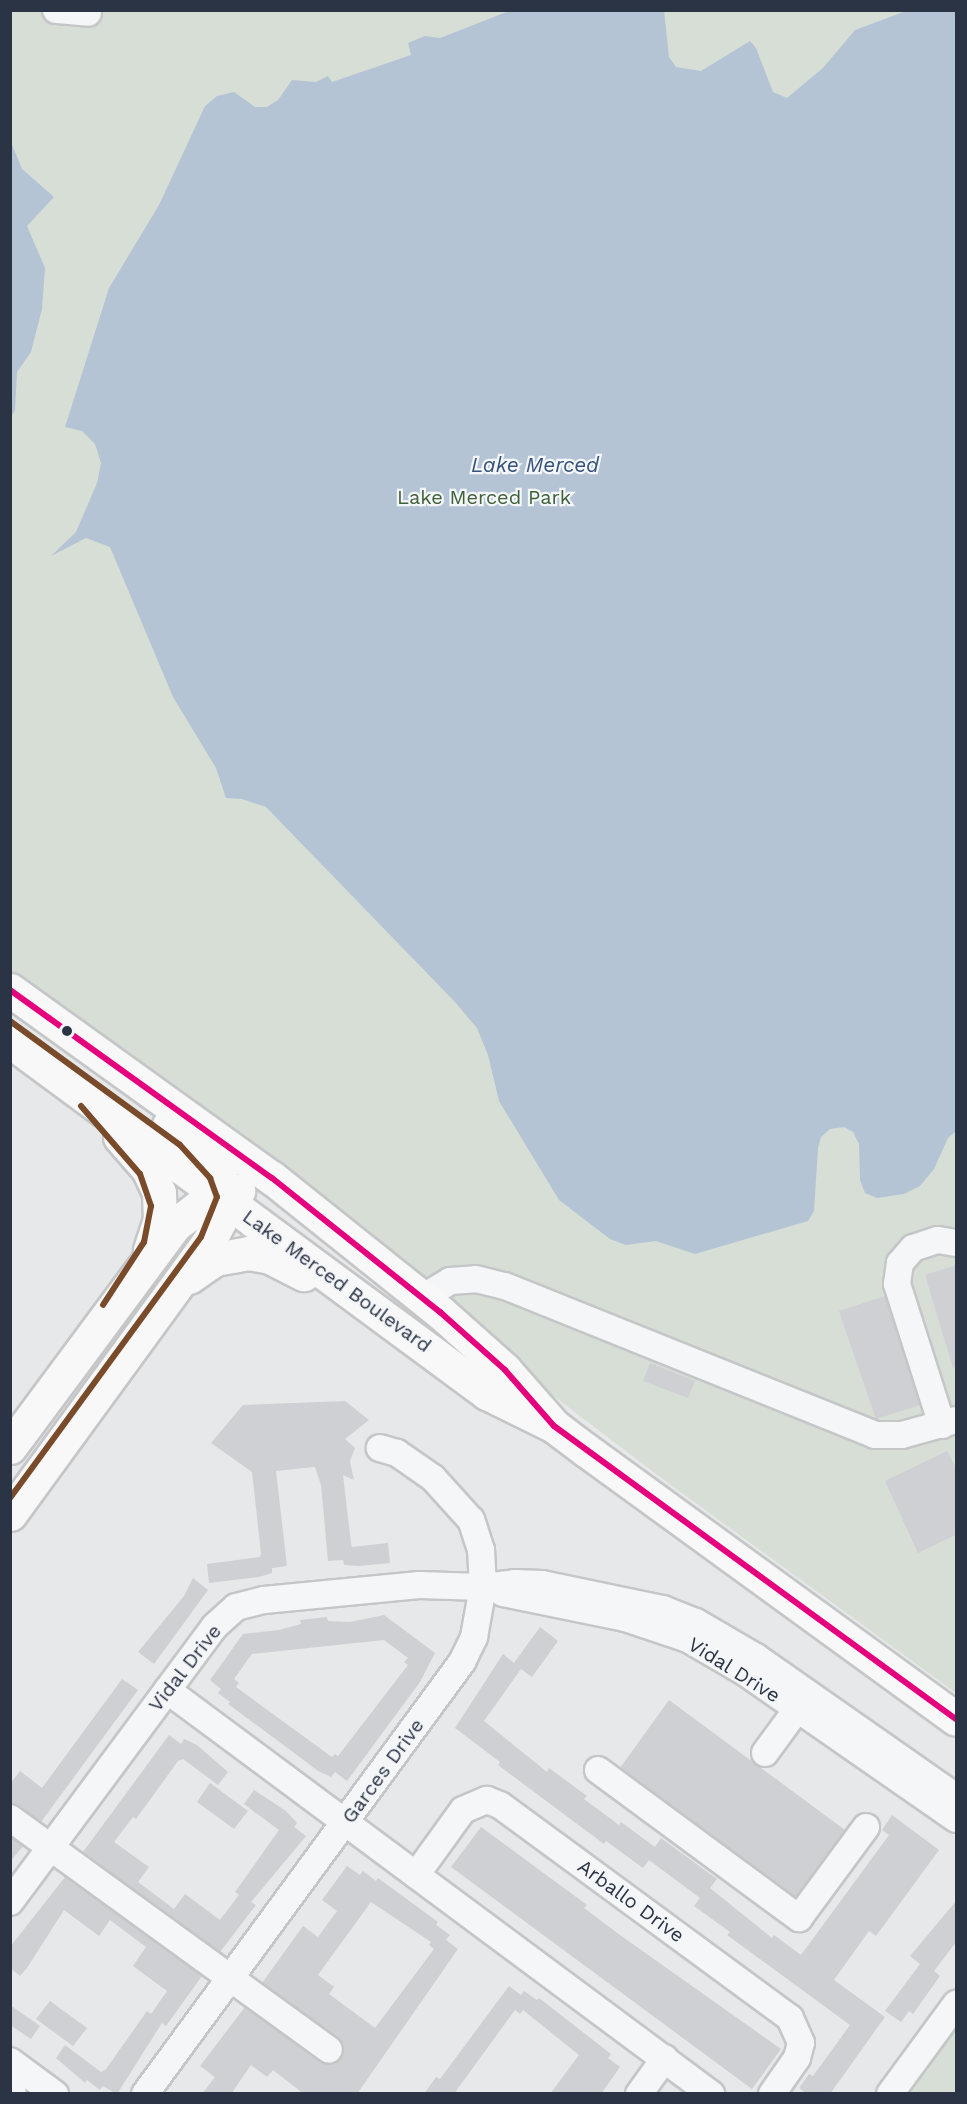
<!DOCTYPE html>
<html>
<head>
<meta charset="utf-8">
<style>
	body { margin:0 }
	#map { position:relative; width:967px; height:2104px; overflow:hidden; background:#e6e8ea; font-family:"Work Sans",sans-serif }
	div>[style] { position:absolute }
	.green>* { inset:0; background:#d6ded6 }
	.water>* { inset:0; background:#b4c4d5 }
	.building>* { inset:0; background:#ced0d3 }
	.roads { filter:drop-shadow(2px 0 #c4c6c8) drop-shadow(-2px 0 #c4c6c8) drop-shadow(0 2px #c4c6c8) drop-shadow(0 -2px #c4c6c8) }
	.minor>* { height:26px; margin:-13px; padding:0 13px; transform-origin:13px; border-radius:13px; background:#f5f6f7 }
	.major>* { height:33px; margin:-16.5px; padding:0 16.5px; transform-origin:16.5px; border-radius:16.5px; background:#f8f8f8 }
	.bus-1>* { height:6px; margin:-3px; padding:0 3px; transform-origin:3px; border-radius:3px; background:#e5007d }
	.bus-2>* { height:6px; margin:-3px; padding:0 3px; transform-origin:3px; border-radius:3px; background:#7a4b2a }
	.dots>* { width:16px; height:16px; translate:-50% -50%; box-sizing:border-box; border:3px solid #f4f6f9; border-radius:50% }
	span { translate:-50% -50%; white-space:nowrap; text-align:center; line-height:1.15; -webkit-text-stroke:4.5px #f4f6f9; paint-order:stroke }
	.park-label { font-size:20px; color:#3f6138 }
	.street-label { font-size:20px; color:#2b3445 }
	.water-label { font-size:21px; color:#34527a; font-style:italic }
	.frame { position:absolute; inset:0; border:12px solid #2b3445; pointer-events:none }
</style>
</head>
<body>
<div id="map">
	<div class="green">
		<i style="clip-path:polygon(10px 11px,956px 11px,956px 1693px,664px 1480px,11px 983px)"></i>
		<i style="clip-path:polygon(956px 2022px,956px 2093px,904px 2093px)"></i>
	</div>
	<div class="water">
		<i style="clip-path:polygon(664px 10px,669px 57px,676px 67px,701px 71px,750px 41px,756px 48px,773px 92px,787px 98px,823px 68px,855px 30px,906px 11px,956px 11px,956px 1131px,948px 1138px,934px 1169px,920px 1186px,904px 1194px,877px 1198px,865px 1193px,860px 1180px,859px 1144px,853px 1132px,844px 1127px,830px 1129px,821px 1137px,818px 1148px,814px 1211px,808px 1221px,695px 1254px,656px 1241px,626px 1245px,610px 1239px,559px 1200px,499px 1101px,488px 1055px,477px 1028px,455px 1002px,266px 807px,242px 799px,226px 798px,216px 768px,173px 697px,110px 547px,86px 538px,51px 556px,76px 532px,97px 483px,101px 463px,95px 444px,82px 431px,65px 427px,109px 288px,159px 205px,205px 106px,217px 96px,234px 92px,255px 107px,267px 107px,278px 100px,292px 80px,316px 82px,328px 76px,332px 82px,411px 55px,408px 43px,425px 36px,440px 38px,509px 11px)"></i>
		<i style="clip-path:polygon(11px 142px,22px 169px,54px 197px,27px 226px,45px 268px,42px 309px,31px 352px,17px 372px,15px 410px,11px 417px)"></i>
	</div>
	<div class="building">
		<i style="clip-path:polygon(957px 1265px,957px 1367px,953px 1368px,925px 1275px)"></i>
		<i style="clip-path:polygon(885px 1296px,920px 1405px,876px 1419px,839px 1311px)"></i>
		<i style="clip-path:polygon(650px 1363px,695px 1381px,688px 1398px,643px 1381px)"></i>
		<i style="clip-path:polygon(345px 1401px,369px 1420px,345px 1439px,355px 1448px,350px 1461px,354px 1480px,343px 1475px,351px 1543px,352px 1547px,388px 1543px,390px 1563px,358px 1566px,344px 1565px,343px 1560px,328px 1561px,321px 1485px,315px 1467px,276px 1471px,287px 1566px,272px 1568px,272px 1573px,259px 1577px,209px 1583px,207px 1564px,260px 1557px,261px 1553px,252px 1472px,211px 1443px,243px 1405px)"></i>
		<i style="clip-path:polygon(947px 1451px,957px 1470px,957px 1534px,918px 1553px,885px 1481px)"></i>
		<i style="clip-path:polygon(193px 1578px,208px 1590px,154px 1664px,138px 1652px,184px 1596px)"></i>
		<i style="clip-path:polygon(evenodd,384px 1615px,435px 1653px,420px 1682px,347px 1781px,335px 1772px,331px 1777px,318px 1771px,293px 1752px,228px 1704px,230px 1702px,218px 1693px,221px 1689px,210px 1680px,243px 1634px,279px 1630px,301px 1624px,300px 1620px,327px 1617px,328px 1621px,350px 1622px,384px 1615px,384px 1640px,408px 1658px,404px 1662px,408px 1665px,338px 1756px,335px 1754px,332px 1757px,236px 1687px,239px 1683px,234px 1679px,252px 1654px,384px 1640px)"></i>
		<i style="clip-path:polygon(540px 1627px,558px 1641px,532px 1677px,521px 1669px,484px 1721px,547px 1772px,549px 1768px,587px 1796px,584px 1799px,619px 1825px,621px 1822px,655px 1847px,661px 1838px,717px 1879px,710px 1888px,772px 1938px,774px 1935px,801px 1955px,889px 1835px,882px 1830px,892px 1815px,939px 1850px,876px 1936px,869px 1931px,834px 1980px,885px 2017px,830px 2094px,807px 2094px,799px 2088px,809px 2074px,813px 2076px,850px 2025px,727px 1935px,730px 1932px,694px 1906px,700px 1898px,649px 1860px,643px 1868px,606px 1841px,604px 1844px,498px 1765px,500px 1762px,455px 1728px,503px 1654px,514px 1663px)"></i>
		<i style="clip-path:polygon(122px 1679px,138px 1690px,41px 1822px,10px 1803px,10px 1784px,20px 1771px,42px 1788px)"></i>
		<i style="clip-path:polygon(669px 1700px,845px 1830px,796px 1897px,620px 1768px)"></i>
		<i style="clip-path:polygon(169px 1735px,181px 1744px,184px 1739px,197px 1745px,228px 1772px,218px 1785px,183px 1759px,178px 1761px,136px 1819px,133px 1817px,114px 1842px,149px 1867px,138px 1882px,174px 1909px,185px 1894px,220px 1920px,239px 1895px,235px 1892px,279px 1830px,244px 1804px,254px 1790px,286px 1811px,297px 1823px,294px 1827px,306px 1836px,251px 1902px,256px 1905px,220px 1952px,83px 1852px)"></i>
		<i style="clip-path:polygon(210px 1783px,248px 1811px,234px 1829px,197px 1802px)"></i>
		<i style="clip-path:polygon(481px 1827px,587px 1905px,584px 1908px,620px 1935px,781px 2049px,752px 2089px,451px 1867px)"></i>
		<i style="clip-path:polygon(10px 1837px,23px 1846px,10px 1862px)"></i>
		<i style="clip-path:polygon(evenodd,347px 1866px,360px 1875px,363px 1871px,376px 1881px,378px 1878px,438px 1922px,436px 1925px,450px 1935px,446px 1940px,458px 1949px,357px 2094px,304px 2094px,273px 2070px,267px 2077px,251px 2065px,231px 2094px,202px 2094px,215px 2077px,200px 2066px,245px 2007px,321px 2062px,335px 2064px,341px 2058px,343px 2044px,338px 2038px,262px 1983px,303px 1926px,318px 1937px,337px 1911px,322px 1900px,347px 1866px,371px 1902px,431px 1942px,429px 1945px,434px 1949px,375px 2028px,329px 1994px,334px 1987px,318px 1975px,371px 1902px)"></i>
		<i style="clip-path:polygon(65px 1877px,202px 1976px,166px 2026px,162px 2023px,117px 2094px,103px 2086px,100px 2090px,87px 2080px,85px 2083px,56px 2058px,65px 2045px,101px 2072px,106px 2069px,147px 2011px,151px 2014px,167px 1991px,133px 1966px,146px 1947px,110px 1920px,99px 1936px,64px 1910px,27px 1968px,20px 1976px,10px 1968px,10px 1947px)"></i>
		<i style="clip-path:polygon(957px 1900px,957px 1941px,934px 1971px,940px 1976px,913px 2014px,909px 2011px,901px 2022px,885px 2011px,920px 1964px,910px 1956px)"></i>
		<i style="clip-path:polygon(509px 1986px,521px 1995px,524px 1991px,537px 2000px,539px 1998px,611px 2054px,608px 2058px,620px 2067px,601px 2094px,550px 2094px,579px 2055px,523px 2010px,520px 2014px,515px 2010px,456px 2091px,459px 2094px,424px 2094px,436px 2077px,440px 2079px)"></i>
		<i style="clip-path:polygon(50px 2001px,87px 2028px,73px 2046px,36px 2019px)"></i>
		<i style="clip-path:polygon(10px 2005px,40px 2026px,31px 2039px,10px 2025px)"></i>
	</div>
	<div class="roads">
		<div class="minor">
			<i style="left:56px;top:10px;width:32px;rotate:5deg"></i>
			<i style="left:422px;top:1298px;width:33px;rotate:-31deg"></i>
			<i style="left:450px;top:1281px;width:26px;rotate:-4deg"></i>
			<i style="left:476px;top:1279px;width:30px;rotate:14deg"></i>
			<i style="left:505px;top:1286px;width:399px;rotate:21.9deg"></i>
			<i style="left:875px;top:1435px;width:27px"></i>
			<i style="left:902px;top:1435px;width:56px;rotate:-15.5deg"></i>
			<i style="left:942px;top:1425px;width:148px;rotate:-107.7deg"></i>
			<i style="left:897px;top:1284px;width:21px;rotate:-82deg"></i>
			<i style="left:900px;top:1263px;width:20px;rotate:-49deg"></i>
			<i style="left:913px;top:1248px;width:26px;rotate:-18deg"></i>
			<i style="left:938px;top:1240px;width:18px;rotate:9deg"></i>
			<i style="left:503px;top:1593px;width:125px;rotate:11.6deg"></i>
			<i style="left:625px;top:1618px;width:66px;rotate:18.4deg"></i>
			<i style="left:688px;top:1639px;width:67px;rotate:30.4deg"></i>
			<i style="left:746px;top:1673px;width:256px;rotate:34.8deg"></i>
			<i style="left:167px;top:1690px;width:678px;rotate:36.6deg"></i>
			<i style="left:765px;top:1753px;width:69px;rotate:-53.8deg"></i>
			<i style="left:598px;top:1770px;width:250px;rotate:36.4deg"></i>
			<i style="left:799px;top:1918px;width:113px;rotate:-53.6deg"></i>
			<i style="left:10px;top:1818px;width:394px;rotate:36deg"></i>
			<i style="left:416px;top:1875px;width:80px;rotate:-54.1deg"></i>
			<i style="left:463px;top:1810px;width:26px;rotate:-23deg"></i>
			<i style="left:487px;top:1800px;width:14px;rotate:21deg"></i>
			<i style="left:500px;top:1805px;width:360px;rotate:36.3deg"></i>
			<i style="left:790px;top:2018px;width:27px;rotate:66deg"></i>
			<i style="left:801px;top:2043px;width:16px;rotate:105deg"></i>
			<i style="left:797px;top:2058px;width:44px;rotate:124.8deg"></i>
			<i style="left:10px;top:1902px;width:344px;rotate:-53.4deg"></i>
			<i style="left:215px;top:1626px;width:28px;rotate:-42deg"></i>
			<i style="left:236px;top:1607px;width:29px;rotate:-14deg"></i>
			<i style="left:264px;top:1600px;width:156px;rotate:-5.5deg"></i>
			<i style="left:419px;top:1585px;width:64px;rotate:1.8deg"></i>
			<i style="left:483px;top:1587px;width:32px;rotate:-7deg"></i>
			<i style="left:515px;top:1583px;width:27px;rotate:2deg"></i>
			<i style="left:542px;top:1584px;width:124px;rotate:11.7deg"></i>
			<i style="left:663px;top:1609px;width:35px;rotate:22deg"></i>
			<i style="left:696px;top:1622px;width:69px;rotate:30.3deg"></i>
			<i style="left:756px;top:1657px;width:244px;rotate:35deg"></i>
			<i style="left:10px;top:2061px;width:56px;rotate:36.3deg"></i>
			<i style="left:10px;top:2080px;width:14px;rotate:78deg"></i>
			<i style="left:145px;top:2094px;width:536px;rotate:-53.73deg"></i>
			<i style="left:462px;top:1662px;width:28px;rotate:-64deg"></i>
			<i style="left:474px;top:1637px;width:51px;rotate:-79.8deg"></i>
			<i style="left:483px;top:1587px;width:37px;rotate:-93deg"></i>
			<i style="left:481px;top:1550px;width:32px;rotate:-108deg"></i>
			<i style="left:471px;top:1520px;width:57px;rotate:-132.1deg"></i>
			<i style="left:433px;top:1478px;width:44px;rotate:-145.2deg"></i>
			<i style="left:397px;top:1453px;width:18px;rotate:-164deg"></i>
			<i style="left:639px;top:2094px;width:44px;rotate:-54.2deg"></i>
			<i style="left:890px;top:2094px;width:112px;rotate:-53.7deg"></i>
		</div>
		<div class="major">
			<i style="left:10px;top:990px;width:322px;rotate:35.7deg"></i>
			<i style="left:272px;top:1178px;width:215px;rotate:38.6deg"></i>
			<i style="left:440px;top:1312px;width:87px;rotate:41.7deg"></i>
			<i style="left:505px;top:1370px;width:74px;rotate:48.8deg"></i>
			<i style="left:554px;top:1426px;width:40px;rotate:37deg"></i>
			<i style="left:586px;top:1450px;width:457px;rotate:36deg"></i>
			<i style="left:10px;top:1041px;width:593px;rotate:36.43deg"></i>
			<i style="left:487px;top:1393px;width:70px;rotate:26.2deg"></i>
			<i style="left:120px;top:1137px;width:43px;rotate:48.8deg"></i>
			<i style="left:148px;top:1169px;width:26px;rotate:65deg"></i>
			<i style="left:159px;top:1193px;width:26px;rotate:88deg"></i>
			<i style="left:160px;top:1219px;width:33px;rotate:108deg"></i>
			<i style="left:189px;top:1277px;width:32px;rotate:-35deg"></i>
			<i style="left:215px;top:1259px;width:34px;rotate:-10deg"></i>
			<i style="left:248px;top:1253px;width:22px;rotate:10deg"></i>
			<i style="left:270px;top:1257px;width:38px;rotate:27deg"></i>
			<i style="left:10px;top:1447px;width:277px;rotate:-53.4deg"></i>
			<i style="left:175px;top:1225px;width:46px;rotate:-37.9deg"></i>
			<i style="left:211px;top:1197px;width:28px;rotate:-13deg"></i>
			<i style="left:10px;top:1514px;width:338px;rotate:-53.9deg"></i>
			<i style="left:209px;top:1241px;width:30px;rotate:-62deg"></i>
			<i style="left:223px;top:1215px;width:18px;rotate:-77deg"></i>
			<i style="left:227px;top:1197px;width:20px;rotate:-108deg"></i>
			<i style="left:221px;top:1178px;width:40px;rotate:-130deg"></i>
			<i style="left:195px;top:1147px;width:34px;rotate:-140deg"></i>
		</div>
	</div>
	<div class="bus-1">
		<i style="left:10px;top:990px;width:322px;rotate:35.7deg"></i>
		<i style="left:272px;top:1178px;width:215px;rotate:38.6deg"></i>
		<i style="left:440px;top:1312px;width:87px;rotate:41.7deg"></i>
		<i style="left:505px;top:1370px;width:74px;rotate:48.8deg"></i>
		<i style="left:554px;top:1426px;width:497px;rotate:36.1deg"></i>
	</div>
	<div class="bus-2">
		<i style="left:10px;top:1021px;width:210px;rotate:36.1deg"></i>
		<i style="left:180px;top:1145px;width:45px;rotate:47.7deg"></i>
		<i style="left:210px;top:1178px;width:20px;rotate:70deg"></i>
		<i style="left:217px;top:1197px;width:43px;rotate:111.8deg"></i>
		<i style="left:201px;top:1237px;width:323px;rotate:126.2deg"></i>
		<i style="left:81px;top:1106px;width:90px;rotate:49.1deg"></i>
		<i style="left:140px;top:1174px;width:34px;rotate:71deg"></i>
		<i style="left:151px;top:1206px;width:37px;rotate:101deg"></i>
		<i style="left:144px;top:1242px;width:75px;rotate:123.1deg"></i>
	</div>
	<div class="dots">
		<i style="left:67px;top:1031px;background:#2b3445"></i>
	</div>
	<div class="park-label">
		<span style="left:484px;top:497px">Lake Merced Park</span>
	</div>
	<div class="street-label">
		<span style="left:337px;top:1281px;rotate:36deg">Lake Merced Boulevard</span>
		<span style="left:185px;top:1668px;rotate:-52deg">Vidal Drive</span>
		<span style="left:734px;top:1670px;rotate:32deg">Vidal Drive</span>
		<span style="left:383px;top:1771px;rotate:-54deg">Garces Drive</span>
		<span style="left:631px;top:1901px;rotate:36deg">Arballo Drive</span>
	</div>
	<div class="water-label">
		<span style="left:535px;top:465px">Lake Merced</span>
	</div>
	<div class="frame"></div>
</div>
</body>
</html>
